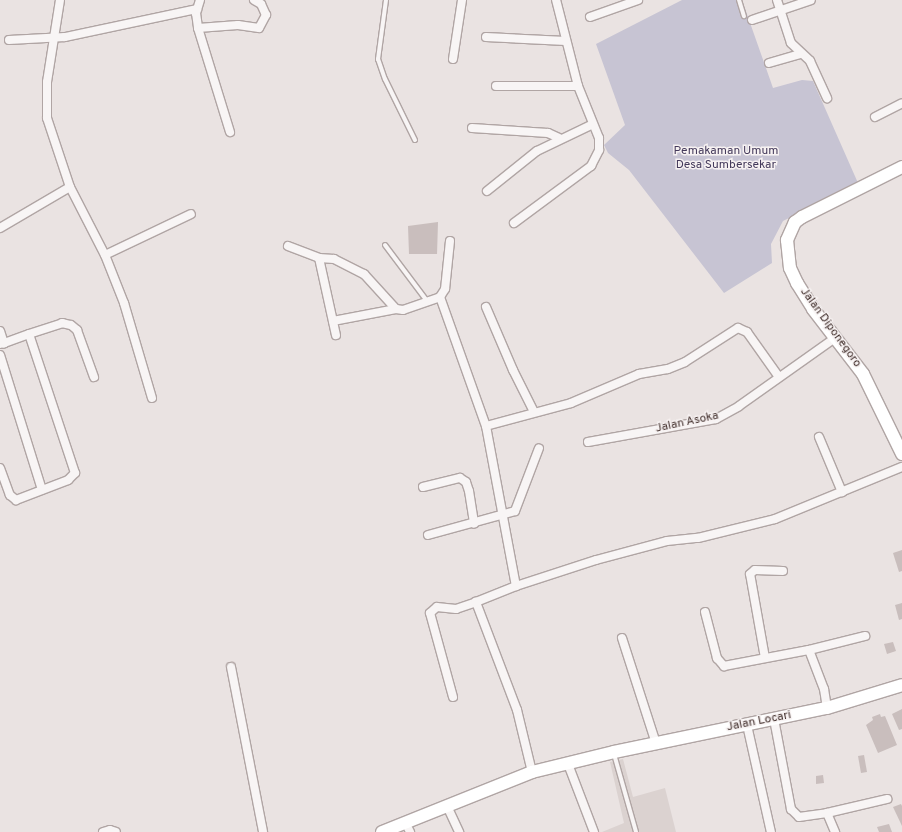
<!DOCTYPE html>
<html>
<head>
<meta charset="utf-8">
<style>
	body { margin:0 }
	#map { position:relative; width:902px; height:832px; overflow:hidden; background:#eae3e2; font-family:Overpass,sans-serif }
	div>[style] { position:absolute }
	.built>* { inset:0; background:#dbd2d0 }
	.green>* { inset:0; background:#c7c4d3 }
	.building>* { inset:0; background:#c9bebd }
	.roads { filter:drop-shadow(1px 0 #b0a5a4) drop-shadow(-1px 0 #b0a5a4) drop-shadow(0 1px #b0a5a4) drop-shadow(0 -1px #b0a5a4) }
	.lane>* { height:4px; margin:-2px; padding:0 2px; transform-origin:2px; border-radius:2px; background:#f8f5f5 }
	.street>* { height:8px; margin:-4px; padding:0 4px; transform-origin:4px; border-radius:4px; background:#f8f5f5 }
	.secondary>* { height:12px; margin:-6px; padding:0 6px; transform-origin:6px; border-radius:6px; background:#fff }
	span { translate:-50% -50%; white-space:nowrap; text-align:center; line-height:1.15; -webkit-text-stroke:3px #f7f2f2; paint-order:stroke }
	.park-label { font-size:12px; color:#443a5b }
	.street-label { font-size:12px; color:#402e2b }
</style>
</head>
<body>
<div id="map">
	<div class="built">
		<i style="clip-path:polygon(623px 759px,633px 797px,665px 788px,676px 832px,602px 832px,624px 823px,610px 762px)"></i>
	</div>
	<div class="green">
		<i style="clip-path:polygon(682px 0,742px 0,773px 88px,802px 80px,813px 81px,858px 183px,783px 221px,771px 244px,772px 263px,724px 293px,629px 170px,608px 153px,604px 145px,625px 125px,596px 44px)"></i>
	</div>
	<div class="building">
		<i style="clip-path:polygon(438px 222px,437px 254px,409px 254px,408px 226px)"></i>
		<i style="clip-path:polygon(902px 550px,902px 571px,899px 572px,893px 553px)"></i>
		<i style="clip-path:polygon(902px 603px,902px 619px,899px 620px,895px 605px)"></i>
		<i style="clip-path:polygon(893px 642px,896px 651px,887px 654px,884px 644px)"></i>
		<i style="clip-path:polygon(902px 709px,902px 729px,899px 730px,892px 714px)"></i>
		<i style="clip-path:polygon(880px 714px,881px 717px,885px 716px,897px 745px,878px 753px,866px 725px,873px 720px,872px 717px)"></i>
		<i style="clip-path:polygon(864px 755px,867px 772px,861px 773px,858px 756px)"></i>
		<i style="clip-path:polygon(823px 775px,824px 783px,816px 784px,816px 776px)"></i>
		<i style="clip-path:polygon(901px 804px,902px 806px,902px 826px,893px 807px)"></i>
		<i style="clip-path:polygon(889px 824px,892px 832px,879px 832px,877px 827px)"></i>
	</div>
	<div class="roads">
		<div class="lane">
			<i style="left:386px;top:0;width:60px;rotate:97.7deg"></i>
			<i style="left:378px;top:59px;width:21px;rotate:71deg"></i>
			<i style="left:385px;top:79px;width:68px;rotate:63.8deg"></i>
			<i style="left:739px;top:0;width:17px;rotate:73deg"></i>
			<i style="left:385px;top:245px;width:70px;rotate:53.1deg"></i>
			<i style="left:614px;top:754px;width:81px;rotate:74.2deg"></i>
		</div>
		<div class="street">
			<i style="left:60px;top:0;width:83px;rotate:99deg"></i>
			<i style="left:47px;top:82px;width:36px;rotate:90deg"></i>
			<i style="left:47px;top:118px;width:73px;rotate:71.6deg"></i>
			<i style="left:70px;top:187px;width:76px;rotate:62.8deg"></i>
			<i style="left:105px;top:255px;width:95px;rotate:-25.5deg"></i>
			<i style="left:200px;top:0;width:14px;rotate:107deg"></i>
			<i style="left:196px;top:13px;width:15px;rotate:82deg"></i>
			<i style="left:198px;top:28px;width:109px;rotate:72.9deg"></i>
			<i style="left:777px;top:0;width:45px;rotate:72deg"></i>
			<i style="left:791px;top:43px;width:26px;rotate:43deg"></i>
			<i style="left:810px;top:61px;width:41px;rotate:65.3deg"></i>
			<i style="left:590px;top:17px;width:51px;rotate:-19.5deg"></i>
			<i style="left:752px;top:20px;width:62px;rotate:-18.7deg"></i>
			<i style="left:198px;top:28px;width:40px;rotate:-4.3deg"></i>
			<i style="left:238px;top:25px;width:21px;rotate:8deg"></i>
			<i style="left:259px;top:28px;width:15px;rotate:-62deg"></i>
			<i style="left:266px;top:15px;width:12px;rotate:-114deg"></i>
			<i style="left:261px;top:4px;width:8px;rotate:-150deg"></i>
			<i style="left:486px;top:37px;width:80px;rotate:2.9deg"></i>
			<i style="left:9px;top:40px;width:56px;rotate:-3.1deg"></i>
			<i style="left:65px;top:37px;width:135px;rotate:-12deg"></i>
			<i style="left:453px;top:59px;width:60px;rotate:-81.3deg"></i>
			<i style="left:769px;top:63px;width:32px;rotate:-16deg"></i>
			<i style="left:496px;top:86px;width:82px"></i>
			<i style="left:875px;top:117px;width:30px;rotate:-27deg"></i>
			<i style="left:472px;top:128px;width:76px;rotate:3.8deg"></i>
			<i style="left:548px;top:133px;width:12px;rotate:24deg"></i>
			<i style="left:487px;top:191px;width:64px;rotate:-38.7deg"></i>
			<i style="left:537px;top:151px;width:62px;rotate:-25.7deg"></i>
			<i style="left:514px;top:223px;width:96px;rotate:-36.5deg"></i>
			<i style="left:591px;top:166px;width:18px;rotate:-63deg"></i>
			<i style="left:599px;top:150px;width:12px;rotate:-90deg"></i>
			<i style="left:599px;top:138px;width:56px;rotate:-112deg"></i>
			<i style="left:578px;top:86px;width:89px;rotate:-104.3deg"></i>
			<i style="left:0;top:228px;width:81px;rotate:-30.4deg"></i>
			<i style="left:450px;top:241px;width:48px;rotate:95.9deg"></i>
			<i style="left:445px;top:289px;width:9px;rotate:122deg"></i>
			<i style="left:440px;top:297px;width:137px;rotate:70.4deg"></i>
			<i style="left:486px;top:426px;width:163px;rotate:79.4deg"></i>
			<i style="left:288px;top:246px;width:33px;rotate:21deg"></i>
			<i style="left:319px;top:258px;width:15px;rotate:4deg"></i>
			<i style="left:334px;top:259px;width:34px;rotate:27deg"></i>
			<i style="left:364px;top:274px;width:47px;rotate:47.6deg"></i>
			<i style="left:105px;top:255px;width:52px;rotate:68.4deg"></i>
			<i style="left:124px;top:303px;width:99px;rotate:73.6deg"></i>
			<i style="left:319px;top:258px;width:79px;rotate:77.6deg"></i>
			<i style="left:486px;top:307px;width:69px;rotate:66.8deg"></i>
			<i style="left:513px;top:370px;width:47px;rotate:63.4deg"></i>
			<i style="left:333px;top:321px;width:64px;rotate:-10.8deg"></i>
			<i style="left:396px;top:309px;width:7px;rotate:8deg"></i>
			<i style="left:403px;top:310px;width:39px;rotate:-19deg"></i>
			<i style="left:0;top:331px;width:13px;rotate:72deg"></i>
			<i style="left:4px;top:343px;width:4px;rotate:166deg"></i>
			<i style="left:29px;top:334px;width:35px;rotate:-18deg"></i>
			<i style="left:62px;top:323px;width:9px;rotate:13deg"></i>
			<i style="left:71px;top:325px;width:8px;rotate:40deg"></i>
			<i style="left:77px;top:330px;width:50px;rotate:70.1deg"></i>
			<i style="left:0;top:355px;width:141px;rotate:72.7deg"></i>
			<i style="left:486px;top:426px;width:88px;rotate:-15.1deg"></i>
			<i style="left:571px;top:403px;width:74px;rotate:-23.1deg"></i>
			<i style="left:639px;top:374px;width:29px;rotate:-10deg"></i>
			<i style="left:668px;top:369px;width:18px;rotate:-22deg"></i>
			<i style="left:685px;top:362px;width:63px;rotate:-32.7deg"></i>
			<i style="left:738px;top:328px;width:10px;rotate:24deg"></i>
			<i style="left:747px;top:332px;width:55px;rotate:54.6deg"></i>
			<i style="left:819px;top:437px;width:60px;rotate:67.3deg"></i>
			<i style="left:588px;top:442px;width:130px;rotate:-10.2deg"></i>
			<i style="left:716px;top:419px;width:26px;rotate:-29deg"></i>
			<i style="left:739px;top:406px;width:118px;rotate:-35.3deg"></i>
			<i style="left:0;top:468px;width:29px;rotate:70deg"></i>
			<i style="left:10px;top:495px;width:8px;rotate:40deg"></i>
			<i style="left:16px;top:500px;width:56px;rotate:-21deg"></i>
			<i style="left:68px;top:480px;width:10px;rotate:-45deg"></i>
			<i style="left:75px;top:473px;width:146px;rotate:-108.3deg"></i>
			<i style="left:29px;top:334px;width:27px;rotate:160deg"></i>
			<i style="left:423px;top:487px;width:38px;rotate:-14deg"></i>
			<i style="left:460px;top:478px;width:7px;rotate:34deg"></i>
			<i style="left:466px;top:482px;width:9px;rotate:72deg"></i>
			<i style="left:469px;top:491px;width:33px;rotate:81deg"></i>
			<i style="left:428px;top:535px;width:90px;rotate:-15.4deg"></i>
			<i style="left:515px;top:511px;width:67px;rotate:-69.1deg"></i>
			<i style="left:705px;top:612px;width:48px;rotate:75.4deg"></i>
			<i style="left:717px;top:658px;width:11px;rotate:49deg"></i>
			<i style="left:724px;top:666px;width:86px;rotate:-10.7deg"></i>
			<i style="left:809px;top:650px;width:42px;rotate:69deg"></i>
			<i style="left:824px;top:689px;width:19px;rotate:81deg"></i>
			<i style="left:622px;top:638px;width:110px;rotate:72.1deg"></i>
			<i style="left:809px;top:650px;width:58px;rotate:-14deg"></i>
			<i style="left:765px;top:658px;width:85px;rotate:-100.1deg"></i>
			<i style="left:750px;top:574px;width:6px;rotate:-39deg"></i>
			<i style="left:755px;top:570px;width:28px;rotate:2deg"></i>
			<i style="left:231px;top:667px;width:168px;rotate:79deg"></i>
			<i style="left:453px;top:697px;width:87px;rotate:-105.3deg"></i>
			<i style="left:430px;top:613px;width:9px;rotate:-41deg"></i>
			<i style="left:437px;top:607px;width:19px;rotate:6deg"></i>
			<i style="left:456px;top:609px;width:21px;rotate:-19deg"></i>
			<i style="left:774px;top:719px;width:92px;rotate:79.3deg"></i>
			<i style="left:791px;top:809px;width:11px;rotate:45deg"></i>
			<i style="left:799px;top:817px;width:28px;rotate:-8deg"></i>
			<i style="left:827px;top:813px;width:21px;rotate:67deg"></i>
			<i style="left:747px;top:725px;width:110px;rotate:77.4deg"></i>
			<i style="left:568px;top:764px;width:73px;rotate:69.1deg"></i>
			<i style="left:532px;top:772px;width:64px;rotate:-103.6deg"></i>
			<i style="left:517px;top:710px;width:116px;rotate:-110.8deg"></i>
			<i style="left:476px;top:602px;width:43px;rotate:-21.8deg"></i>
			<i style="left:516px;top:586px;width:84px;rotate:-18deg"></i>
			<i style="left:596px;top:560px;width:73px;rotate:-15deg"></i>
			<i style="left:667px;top:541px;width:31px;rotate:-6deg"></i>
			<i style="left:698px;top:538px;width:79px;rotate:-13.9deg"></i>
			<i style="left:775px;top:519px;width:137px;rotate:-22.3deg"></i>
			<i style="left:447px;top:806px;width:29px;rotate:65deg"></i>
			<i style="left:827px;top:813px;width:62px;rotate:-13.1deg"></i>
			<i style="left:406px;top:824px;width:9px;rotate:63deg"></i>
			<i style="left:103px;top:832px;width:7px;rotate:-16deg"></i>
			<i style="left:110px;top:830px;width:6px;rotate:18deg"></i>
		</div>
		<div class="secondary">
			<i style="left:902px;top:167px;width:112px;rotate:153.4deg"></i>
			<i style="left:802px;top:217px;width:9px;rotate:144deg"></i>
			<i style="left:795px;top:222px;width:20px;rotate:114deg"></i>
			<i style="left:787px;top:240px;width:28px;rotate:84deg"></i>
			<i style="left:790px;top:268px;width:17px;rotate:65deg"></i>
			<i style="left:797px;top:283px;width:31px;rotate:58deg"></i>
			<i style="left:813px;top:309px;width:82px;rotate:52.4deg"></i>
			<i style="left:863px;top:374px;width:89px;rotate:64deg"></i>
			<i style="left:382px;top:832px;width:162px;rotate:-21.8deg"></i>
			<i style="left:532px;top:772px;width:84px;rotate:-13.7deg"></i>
			<i style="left:614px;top:752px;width:217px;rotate:-11.7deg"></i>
			<i style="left:827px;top:708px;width:78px;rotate:-17deg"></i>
		</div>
	</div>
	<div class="park-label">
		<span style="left:726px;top:159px">Pemakaman Umum<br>Desa Sumbersekar</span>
	</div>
	<div class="street-label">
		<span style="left:830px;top:328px;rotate:54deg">Jalan Diponegoro</span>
		<span style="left:687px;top:423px;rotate:-12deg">Jalan Asoka</span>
		<span style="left:759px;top:722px;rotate:-11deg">Jalan Locari</span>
	</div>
</div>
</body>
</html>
